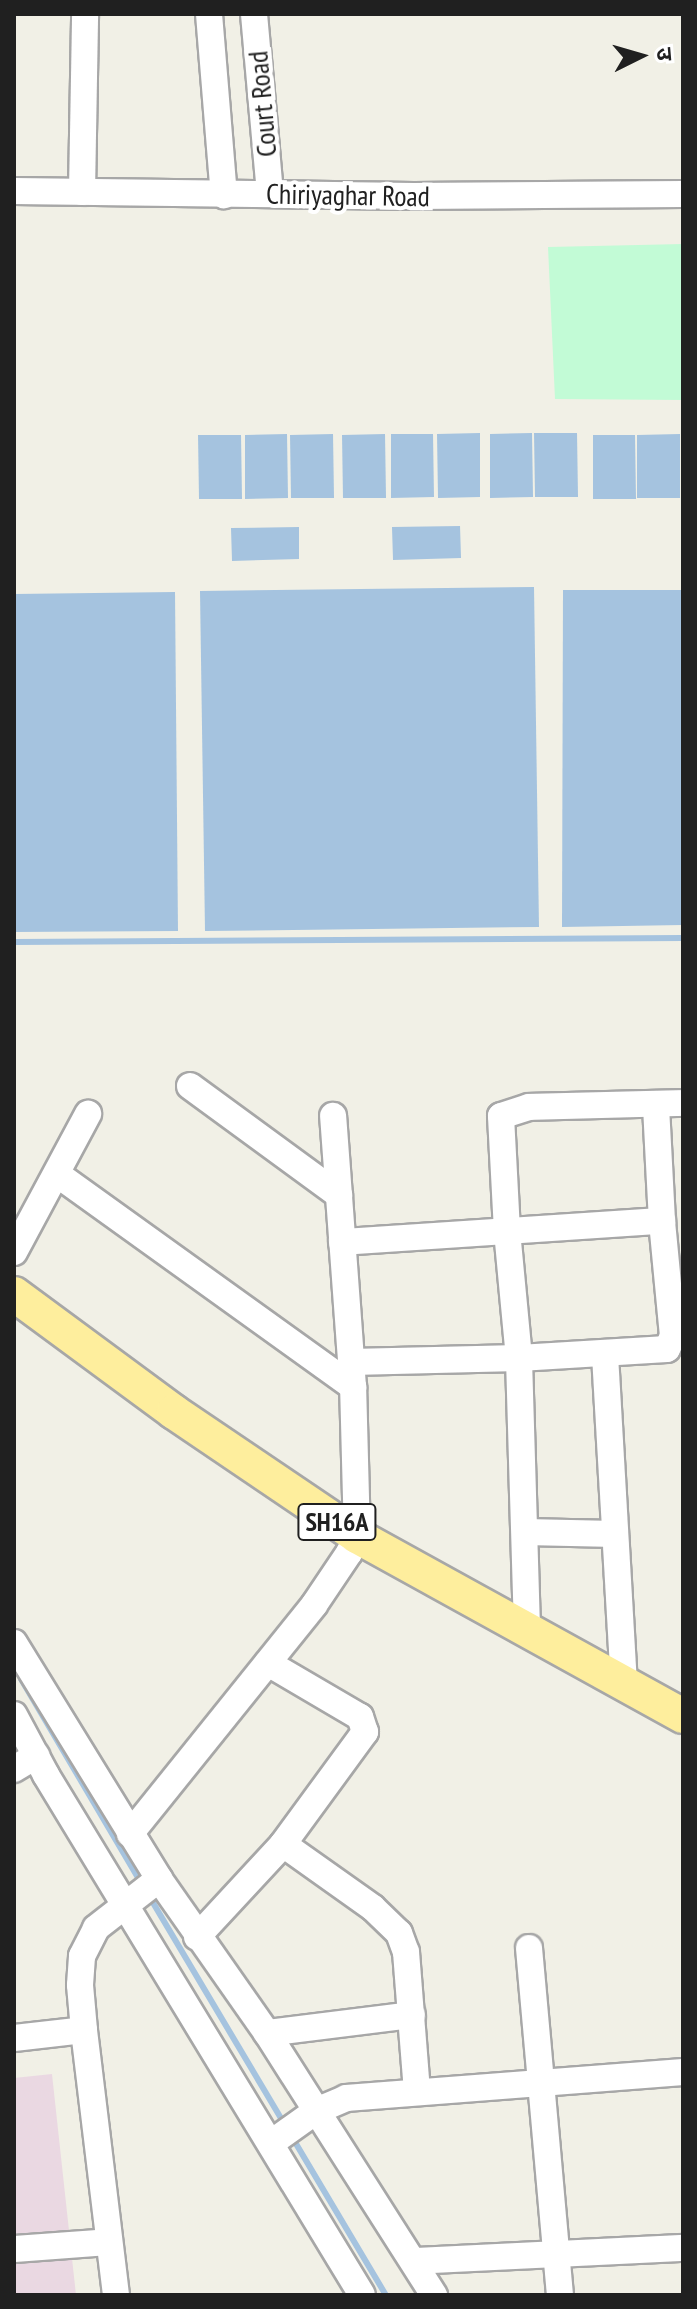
<!DOCTYPE html>
<html>
<head>
<meta charset="utf-8">
<style>
	body { margin:0 }
	#map { position:relative; width:697px; height:2309px; overflow:hidden; background:#f1f0e6; font-family:"PT Sans Narrow","Noto Sans Devanagari",sans-serif }
	div>[style] { position:absolute }
	.industrial>* { inset:0; background:#ead8e2 }
	.park>* { inset:0; background:#c2fbd6 }
	.water>* { inset:0; background:#a5c3df }
	.stream>* { height:6px; margin:-3px; padding:0 3px; transform-origin:3px; border-radius:3px; background:#a5c3df }
	.roads { filter:drop-shadow(2px 0 #a7a7a7) drop-shadow(-2px 0 #a7a7a7) drop-shadow(0 2px #a7a7a7) drop-shadow(0 -2px #a7a7a7) }
	.minor>* { height:26px; margin:-13px; padding:0 13px; transform-origin:13px; border-radius:13px; background:#fff }
	.major>* { height:34px; margin:-17px; padding:0 17px; transform-origin:17px; border-radius:17px; background:#feee9d }
	span { translate:-50% -50%; white-space:nowrap; text-align:center; line-height:1.15; -webkit-text-stroke:8px #fff; paint-order:stroke }
	.shield-label span { padding:2px 6px; background:#fff; border:2px solid; border-radius:6px; -webkit-text-stroke-width:0 }
	.shield-label { font-size:26px; color:#202020; font-weight:700 }
	.street-label { font-size:28px; color:#202020 }
	.frame { position:absolute; inset:0; border:16px solid #202020; pointer-events:none }
	.north { position:absolute; left:601px; top:16px; width:80px; height:80px; -webkit-text-stroke:6px #fff; paint-order:stroke; rotate:85deg; font-size:22px; font-weight:700; line-height:32px; text-align:center; color:#202020 }
	.north::after { content:''; display:block; margin:auto; width:28px; height:36px; background:#202020; clip-path:polygon(50% 0,100% 100%,50% 72%,0 100%) }
</style>
</head>
<body>
<div id="map">
	<div class="industrial">
		<i style="clip-path:polygon(52px 2074px,76px 2295px,14px 2295px,14px 2078px)"></i>
	</div>
	<div class="park">
		<i style="clip-path:polygon(683px 244px,683px 400px,555px 399px,548px 247px)"></i>
	</div>
	<div class="water">
		<i style="clip-path:polygon(480px 433px,480px 497px,438px 498px,437px 434px)"></i>
		<i style="clip-path:polygon(532px 433px,533px 497px,490px 498px,490px 434px)"></i>
		<i style="clip-path:polygon(534px 433px,577px 433px,578px 497px,535px 497px)"></i>
		<i style="clip-path:polygon(287px 434px,288px 498px,245px 499px,245px 435px)"></i>
		<i style="clip-path:polygon(333px 434px,334px 498px,291px 498px,290px 435px)"></i>
		<i style="clip-path:polygon(385px 434px,386px 498px,343px 498px,342px 435px)"></i>
		<i style="clip-path:polygon(391px 434px,433px 434px,434px 497px,391px 498px)"></i>
		<i style="clip-path:polygon(680px 434px,680px 498px,637px 498px,637px 435px)"></i>
		<i style="clip-path:polygon(198px 435px,241px 435px,242px 499px,199px 499px)"></i>
		<i style="clip-path:polygon(593px 435px,635px 435px,636px 499px,593px 499px)"></i>
		<i style="clip-path:polygon(460px 526px,461px 558px,393px 560px,392px 527px)"></i>
		<i style="clip-path:polygon(299px 527px,299px 559px,232px 561px,231px 528px)"></i>
		<i style="clip-path:polygon(534px 587px,539px 927px,205px 931px,200px 591px)"></i>
		<i style="clip-path:polygon(563px 590px,683px 590px,683px 925px,562px 927px)"></i>
		<i style="clip-path:polygon(175px 592px,178px 931px,14px 932px,14px 594px)"></i>
	</div>
	<div class="stream">
		<i style="left:14px;top:942px;width:669px;rotate:-0.34deg"></i>
		<i style="left:21px;top:1679px;width:237px;rotate:59.5deg"></i>
		<i style="left:149px;top:1896px;width:264px;rotate:59.3deg"></i>
		<i style="left:292px;top:2137px;width:184px;rotate:59.3deg"></i>
	</div>
	<div class="roads">
		<div class="minor">
			<i style="left:209px;top:14px;width:182px;rotate:85.3deg"></i>
			<i style="left:254px;top:14px;width:180px;rotate:84.9deg"></i>
			<i style="left:14px;top:191px;width:400px;rotate:0.7deg"></i>
			<i style="left:414px;top:196px;width:269px;rotate:-0.4deg"></i>
			<i style="left:82px;top:192px;width:178px;rotate:-89deg"></i>
			<i style="left:190px;top:1086px;width:185px;rotate:36.2deg"></i>
			<i style="left:57px;top:1174px;width:365px;rotate:35.7deg"></i>
			<i style="left:342px;top:1242px;width:321px;rotate:-3.8deg"></i>
			<i style="left:14px;top:1252px;width:157px;rotate:-61.8deg"></i>
			<i style="left:605px;top:1355px;width:330px;rotate:86.7deg"></i>
			<i style="left:351px;top:1362px;width:168px;rotate:-1.4deg"></i>
			<i style="left:519px;top:1358px;width:148px;rotate:-3.5deg"></i>
			<i style="left:667px;top:1349px;width:14px;rotate:-65deg"></i>
			<i style="left:673px;top:1336px;width:116px;rotate:-95.5deg"></i>
			<i style="left:662px;top:1221px;width:116px;rotate:-93deg"></i>
			<i style="left:527px;top:1532px;width:87px;rotate:1.3deg"></i>
			<i style="left:527px;top:1629px;width:271px;rotate:-91.7deg"></i>
			<i style="left:519px;top:1358px;width:128px;rotate:-95.4deg"></i>
			<i style="left:507px;top:1231px;width:115px;rotate:-93deg"></i>
			<i style="left:501px;top:1116px;width:29px;rotate:-18deg"></i>
			<i style="left:529px;top:1107px;width:154px;rotate:-1.5deg"></i>
			<i style="left:14px;top:1643px;width:277px;rotate:58.4deg"></i>
			<i style="left:159px;top:1879px;width:188px;rotate:55deg"></i>
			<i style="left:267px;top:2033px;width:311px;rotate:57.5deg"></i>
			<i style="left:14px;top:1715px;width:68px;rotate:61.9deg"></i>
			<i style="left:46px;top:1775px;width:608px;rotate:58.71deg"></i>
			<i style="left:14px;top:1769px;width:26px;rotate:-31deg"></i>
			<i style="left:130px;top:1834px;width:294px;rotate:-51.2deg"></i>
			<i style="left:314px;top:1605px;width:63px;rotate:-56.1deg"></i>
			<i style="left:349px;top:1553px;width:19px;rotate:-65deg"></i>
			<i style="left:357px;top:1536px;width:149px;rotate:-91.5deg"></i>
			<i style="left:353px;top:1387px;width:272px;rotate:-94.2deg"></i>
			<i style="left:283px;top:1844px;width:110px;rotate:35.4deg"></i>
			<i style="left:373px;top:1908px;width:36px;rotate:44deg"></i>
			<i style="left:399px;top:1933px;width:20px;rotate:70deg"></i>
			<i style="left:406px;top:1952px;width:139px;rotate:85.5deg"></i>
			<i style="left:197px;top:1937px;width:127px;rotate:-47.2deg"></i>
			<i style="left:283px;top:1844px;width:139px;rotate:-53.8deg"></i>
			<i style="left:365px;top:1732px;width:16px;rotate:-108deg"></i>
			<i style="left:360px;top:1717px;width:107px;rotate:-149.6deg"></i>
			<i style="left:529px;top:1948px;width:348px;rotate:84.9deg"></i>
			<i style="left:267px;top:2033px;width:146px;rotate:-7.1deg"></i>
			<i style="left:14px;top:2038px;width:70px;rotate:-6.5deg"></i>
			<i style="left:271px;top:2143px;width:55px;rotate:-35.4deg"></i>
			<i style="left:316px;top:2111px;width:33px;rotate:-23deg"></i>
			<i style="left:346px;top:2098px;width:338px;rotate:-4.4deg"></i>
			<i style="left:14px;top:2249px;width:95px;rotate:-4.2deg"></i>
			<i style="left:414px;top:2261px;width:269px;rotate:-2.8deg"></i>
			<i style="left:116px;top:2295px;width:267px;rotate:-96.9deg"></i>
			<i style="left:84px;top:2030px;width:45px;rotate:-95.1deg"></i>
			<i style="left:80px;top:1985px;width:29px;rotate:-86deg"></i>
			<i style="left:82px;top:1956px;width:31px;rotate:-63deg"></i>
			<i style="left:96px;top:1928px;width:80px;rotate:-37.9deg"></i>
		</div>
		<div class="major">
			<i style="left:14px;top:1294px;width:199px;rotate:36.4deg"></i>
			<i style="left:174px;top:1412px;width:221px;rotate:34.1deg"></i>
			<i style="left:357px;top:1536px;width:372px;rotate:28.9deg"></i>
		</div>
	</div>
	<div class="shield-label">
		<span style="left:337px;top:1522px">SH16A</span>
	</div>
	<div class="street-label">
		<span style="left:262px;top:104px;rotate:-95deg">Court Road</span>
		<span style="left:348px;top:195px;rotate:1deg">Chiriyaghar Road</span>
	</div>
	<div class="frame"></div>
	<div class="north">उ</div>
</div>
</body>
</html>
